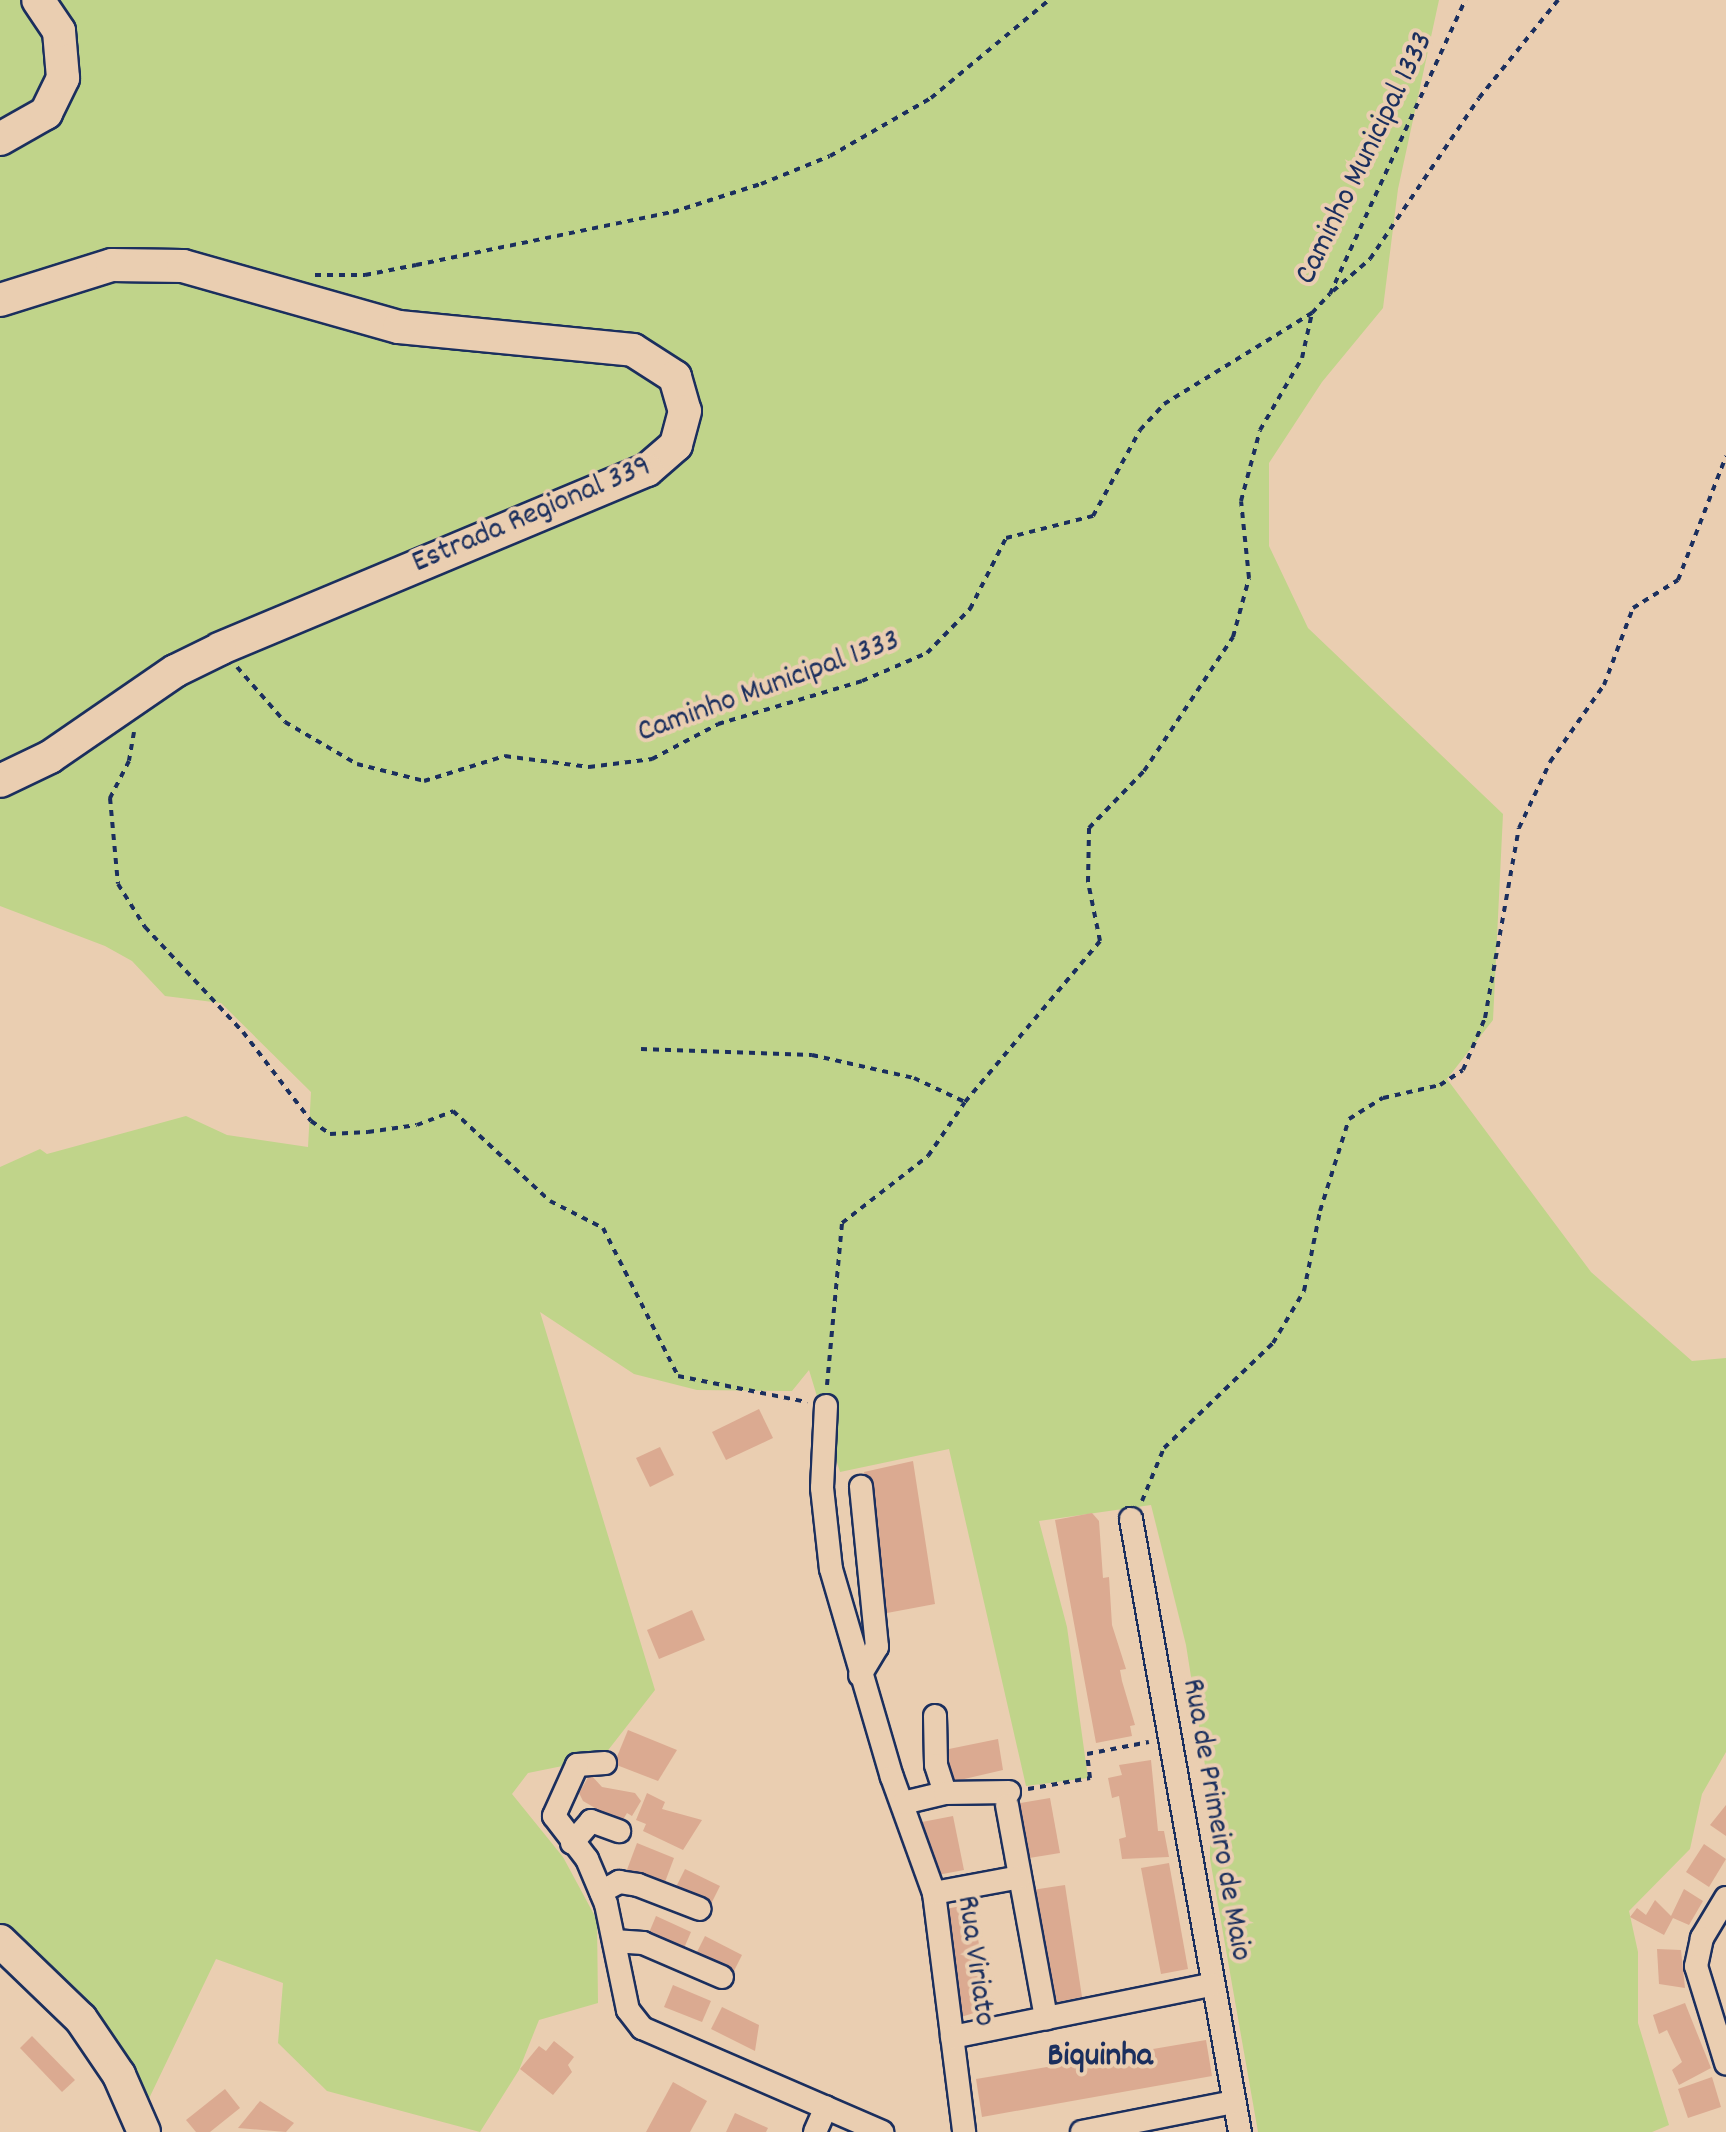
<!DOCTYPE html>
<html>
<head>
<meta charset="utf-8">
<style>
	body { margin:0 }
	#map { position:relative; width:1726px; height:2132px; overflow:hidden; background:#eaceb1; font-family:Dekko,sans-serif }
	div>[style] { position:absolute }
	.green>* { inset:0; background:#c0d48a }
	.building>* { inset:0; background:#dbaa91 }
	.path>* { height:4px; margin-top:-2px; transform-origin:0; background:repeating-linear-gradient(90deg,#1b2f5e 0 6px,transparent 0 12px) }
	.roads { filter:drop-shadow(2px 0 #1b2f5e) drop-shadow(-2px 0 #1b2f5e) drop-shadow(0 2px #1b2f5e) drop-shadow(0 -2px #1b2f5e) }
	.street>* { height:22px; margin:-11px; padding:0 11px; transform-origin:11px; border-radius:11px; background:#eaceb1 }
	.secondary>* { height:32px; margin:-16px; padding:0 16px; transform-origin:16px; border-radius:16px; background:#eaceb1 }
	span { translate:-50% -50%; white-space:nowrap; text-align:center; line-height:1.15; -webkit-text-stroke:8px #eaceb1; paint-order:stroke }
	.street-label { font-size:32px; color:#1b2f5e }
	.neighbourhood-label { font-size:34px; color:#1b2f5e; font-weight:700 }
</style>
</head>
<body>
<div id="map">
	<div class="green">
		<i style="clip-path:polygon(0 0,1439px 0,1398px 189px,1383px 308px,1322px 382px,1269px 463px,1269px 546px,1308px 628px,1503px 814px,1493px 1020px,1447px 1079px,1591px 1272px,1692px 1361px,1726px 1358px,1726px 1752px,1702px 1794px,1690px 1849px,1629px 1911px,1638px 1952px,1638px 2023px,1669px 2125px,1652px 2132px,1258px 2132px,1210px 1859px,1210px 1797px,1186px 1645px,1151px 1505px,1039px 1521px,1067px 1627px,1088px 1778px,1026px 1786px,949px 1449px,840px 1472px,809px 1370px,792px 1391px,697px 1390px,634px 1374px,540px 1312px,655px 1690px,602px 1758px,528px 1773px,512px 1794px,563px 1857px,597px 1920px,598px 2003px,539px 2020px,519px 2070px,480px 2132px,327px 2091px,278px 2043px,283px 1983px,216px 1959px,143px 2111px,0 1953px,0 1167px,40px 1149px,47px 1154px,186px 1116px,227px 1135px,308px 1147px,311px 1092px,221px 1003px,165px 996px,132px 961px,105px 946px,0 906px)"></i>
	</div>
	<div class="building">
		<i style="clip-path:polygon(759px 1409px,773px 1438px,726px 1460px,712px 1432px)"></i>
		<i style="clip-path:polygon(660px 1447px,674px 1475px,650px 1487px,636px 1458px)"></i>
		<i style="clip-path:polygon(913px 1461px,935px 1604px,887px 1613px,864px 1472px)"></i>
		<i style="clip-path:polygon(1092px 1513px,1099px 1521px,1103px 1578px,1109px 1577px,1112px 1625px,1126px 1669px,1120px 1670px,1122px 1681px,1135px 1725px,1130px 1726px,1132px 1736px,1096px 1743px,1055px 1520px)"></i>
		<i style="clip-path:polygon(692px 1610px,705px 1640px,659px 1659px,647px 1630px)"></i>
		<i style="clip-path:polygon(628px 1730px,677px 1750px,658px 1781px,614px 1764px)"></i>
		<i style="clip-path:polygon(998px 1739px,1003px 1770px,947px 1783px,944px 1750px)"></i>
		<i style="clip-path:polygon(1151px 1760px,1158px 1831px,1164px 1831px,1169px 1857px,1122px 1859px,1119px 1839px,1126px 1837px,1119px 1796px,1112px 1798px,1108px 1778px,1122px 1775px,1119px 1765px)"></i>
		<i style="clip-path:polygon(590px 1774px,602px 1787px,635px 1793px,641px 1801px,632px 1816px,627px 1813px,621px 1823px,583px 1801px,579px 1793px)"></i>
		<i style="clip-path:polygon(647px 1793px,665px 1802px,662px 1809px,702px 1820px,683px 1850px,643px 1831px,646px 1824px,636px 1820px)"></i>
		<i style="clip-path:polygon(1050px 1798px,1060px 1853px,1023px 1859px,1014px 1804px)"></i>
		<i style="clip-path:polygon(1726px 1805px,1726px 1836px,1710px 1825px)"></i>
		<i style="clip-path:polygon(953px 1816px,964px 1870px,932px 1876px,922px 1822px)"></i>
		<i style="clip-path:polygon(637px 1843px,674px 1858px,662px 1890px,625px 1875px)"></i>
		<i style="clip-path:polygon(1704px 1844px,1726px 1859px,1709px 1887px,1686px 1872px)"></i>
		<i style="clip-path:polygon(1169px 1863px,1188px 1969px,1161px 1974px,1141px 1868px)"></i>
		<i style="clip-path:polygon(685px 1869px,720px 1886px,710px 1906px,675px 1889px)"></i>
		<i style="clip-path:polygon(1065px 1885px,1082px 1997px,1052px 2003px,1032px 1890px)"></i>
		<i style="clip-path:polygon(1684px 1889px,1703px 1901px,1689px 1925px,1673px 1918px,1664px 1935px,1630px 1917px,1637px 1908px,1646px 1915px,1655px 1900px,1671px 1916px)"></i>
		<i style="clip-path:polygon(972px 1904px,990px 2008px,961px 2017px,940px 1910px)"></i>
		<i style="clip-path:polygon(656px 1916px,691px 1932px,681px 1955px,646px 1940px)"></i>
		<i style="clip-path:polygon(705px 1936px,742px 1955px,732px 1975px,695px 1956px)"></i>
		<i style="clip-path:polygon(1657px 1949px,1681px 1950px,1685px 1988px,1659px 1984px)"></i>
		<i style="clip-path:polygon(673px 1985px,711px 2001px,702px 2022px,664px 2007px)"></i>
		<i style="clip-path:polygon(1685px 2003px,1711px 2068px,1679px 2085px,1672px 2070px,1682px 2062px,1667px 2030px,1659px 2034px,1653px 2015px)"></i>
		<i style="clip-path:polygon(722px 2007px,759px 2025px,755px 2051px,711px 2029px)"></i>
		<i style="clip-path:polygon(32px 2036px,75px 2080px,62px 2092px,20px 2048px)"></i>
		<i style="clip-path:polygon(1206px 2040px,1212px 2076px,982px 2117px,976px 2079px)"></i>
		<i style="clip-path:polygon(554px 2041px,574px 2057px,568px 2065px,572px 2072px,553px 2095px,520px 2069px,539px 2046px,546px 2051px)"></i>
		<i style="clip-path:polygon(1712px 2077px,1721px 2107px,1688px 2118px,1678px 2089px)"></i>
		<i style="clip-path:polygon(673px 2082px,707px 2101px,690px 2132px,646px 2132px)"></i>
		<i style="clip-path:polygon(225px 2089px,240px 2108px,210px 2132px,196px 2132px,186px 2120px)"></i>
		<i style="clip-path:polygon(260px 2101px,294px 2123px,286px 2132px,238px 2128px)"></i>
		<i style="clip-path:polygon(735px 2113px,768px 2128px,766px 2132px,726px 2132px)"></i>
	</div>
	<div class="path">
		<i style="left:315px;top:275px;width:50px"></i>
		<i style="left:365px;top:275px;width:52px;rotate:-11.1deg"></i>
		<i style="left:416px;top:265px;width:262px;rotate:-11.7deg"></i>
		<i style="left:673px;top:212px;width:92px;rotate:-17.7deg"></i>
		<i style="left:761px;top:184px;width:74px;rotate:-22.1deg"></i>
		<i style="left:830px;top:156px;width:116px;rotate:-29.9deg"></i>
		<i style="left:931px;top:98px;width:153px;rotate:-39.7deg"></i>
		<i style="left:1333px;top:291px;width:49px;rotate:-40.9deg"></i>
		<i style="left:1370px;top:259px;width:194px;rotate:-55.9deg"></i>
		<i style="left:1479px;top:98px;width:126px;rotate:-51.1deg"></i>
		<i style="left:237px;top:667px;width:73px;rotate:48.9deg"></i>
		<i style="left:285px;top:722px;width:83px;rotate:30.3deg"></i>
		<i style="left:357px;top:764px;width:69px;rotate:14.2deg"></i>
		<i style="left:424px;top:781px;width:85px;rotate:-17.2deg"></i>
		<i style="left:505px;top:756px;width:85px;rotate:7.5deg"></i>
		<i style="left:589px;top:767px;width:64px;rotate:-7.2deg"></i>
		<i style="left:652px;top:759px;width:75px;rotate:-27.9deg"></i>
		<i style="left:718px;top:724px;width:150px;rotate:-16.6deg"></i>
		<i style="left:862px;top:681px;width:71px;rotate:-23.3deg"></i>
		<i style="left:927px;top:653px;width:62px;rotate:-45.7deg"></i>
		<i style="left:970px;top:609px;width:80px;rotate:-63.1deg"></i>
		<i style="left:1006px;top:538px;width:90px;rotate:-14.2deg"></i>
		<i style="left:1093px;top:516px;width:98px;rotate:-61.3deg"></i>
		<i style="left:1140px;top:430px;width:35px;rotate:-47deg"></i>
		<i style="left:1164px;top:404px;width:174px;rotate:-31.6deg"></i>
		<i style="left:1312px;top:313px;width:26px;rotate:-47deg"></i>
		<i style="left:1330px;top:294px;width:324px;rotate:-65.3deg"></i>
		<i style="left:134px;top:732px;width:29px;rotate:100deg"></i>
		<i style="left:129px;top:761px;width:42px;rotate:117.2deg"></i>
		<i style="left:110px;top:798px;width:86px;rotate:84.7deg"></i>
		<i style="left:118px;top:884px;width:51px;rotate:57.9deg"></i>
		<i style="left:145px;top:927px;width:144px;rotate:47deg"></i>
		<i style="left:243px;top:1032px;width:112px;rotate:52.6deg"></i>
		<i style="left:311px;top:1121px;width:23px;rotate:34deg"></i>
		<i style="left:330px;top:1134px;width:38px;rotate:-3deg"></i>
		<i style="left:368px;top:1132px;width:49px;rotate:-8.1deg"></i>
		<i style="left:417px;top:1125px;width:39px;rotate:-21deg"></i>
		<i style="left:453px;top:1111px;width:132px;rotate:42.9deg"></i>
		<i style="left:550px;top:1201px;width:59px;rotate:27deg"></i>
		<i style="left:603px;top:1228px;width:166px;rotate:63.1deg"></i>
		<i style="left:678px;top:1376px;width:132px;rotate:11.4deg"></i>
		<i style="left:641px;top:1049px;width:171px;rotate:2deg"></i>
		<i style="left:812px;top:1055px;width:105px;rotate:12.7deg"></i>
		<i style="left:914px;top:1078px;width:56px;rotate:25.2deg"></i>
		<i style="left:827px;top:1385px;width:163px;rotate:-84.7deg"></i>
		<i style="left:842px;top:1223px;width:109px;rotate:-37.9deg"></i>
		<i style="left:928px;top:1156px;width:65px;rotate:-55.6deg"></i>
		<i style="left:965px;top:1102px;width:210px;rotate:-50deg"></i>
		<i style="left:1100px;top:941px;width:60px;rotate:-101.5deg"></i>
		<i style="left:1088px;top:882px;width:54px;rotate:-88.9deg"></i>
		<i style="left:1089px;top:828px;width:79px;rotate:-46deg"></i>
		<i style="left:1144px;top:771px;width:161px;rotate:-56.4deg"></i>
		<i style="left:1233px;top:637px;width:61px;rotate:-74.8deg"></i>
		<i style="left:1249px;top:578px;width:77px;rotate:-95.9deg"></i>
		<i style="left:1241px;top:501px;width:73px;rotate:-75deg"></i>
		<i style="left:1260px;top:430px;width:83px;rotate:-59.7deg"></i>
		<i style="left:1302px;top:358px;width:46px;rotate:-77.5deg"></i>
		<i style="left:1142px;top:1501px;width:57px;rotate:-67.5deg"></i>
		<i style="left:1164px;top:1448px;width:151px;rotate:-43.9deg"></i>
		<i style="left:1273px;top:1343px;width:61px;rotate:-59.2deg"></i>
		<i style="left:1304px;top:1291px;width:82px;rotate:-78.7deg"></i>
		<i style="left:1320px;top:1211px;width:96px;rotate:-72.5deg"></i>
		<i style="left:1349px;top:1119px;width:40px;rotate:-32deg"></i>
		<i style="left:1383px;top:1098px;width:58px;rotate:-12.8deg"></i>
		<i style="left:1440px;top:1085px;width:27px;rotate:-33deg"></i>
		<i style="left:1463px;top:1070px;width:56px;rotate:-67.1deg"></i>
		<i style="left:1485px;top:1018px;width:193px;rotate:-79.9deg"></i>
		<i style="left:1519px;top:828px;width:73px;rotate:-64.8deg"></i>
		<i style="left:1550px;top:762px;width:94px;rotate:-55deg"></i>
		<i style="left:1604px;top:685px;width:82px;rotate:-69.4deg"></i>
		<i style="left:1633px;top:608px;width:53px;rotate:-31.9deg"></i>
		<i style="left:1678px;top:580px;width:133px;rotate:-68.8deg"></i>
		<i style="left:1028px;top:1789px;width:63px;rotate:-10.1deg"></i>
		<i style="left:1090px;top:1778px;width:24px;rotate:-97deg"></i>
		<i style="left:1087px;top:1754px;width:63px;rotate:-11deg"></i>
	</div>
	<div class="roads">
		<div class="street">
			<i style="left:826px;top:1406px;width:82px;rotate:92.8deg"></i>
			<i style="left:822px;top:1488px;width:81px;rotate:83.7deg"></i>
			<i style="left:831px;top:1569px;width:217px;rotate:73.7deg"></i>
			<i style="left:892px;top:1777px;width:123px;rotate:70.1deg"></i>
			<i style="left:934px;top:1893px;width:241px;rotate:82.8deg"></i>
			<i style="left:1131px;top:1519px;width:623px;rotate:79.92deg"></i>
			<i style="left:860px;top:1675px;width:33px;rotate:-59deg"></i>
			<i style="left:877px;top:1647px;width:161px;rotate:-95.7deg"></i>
			<i style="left:935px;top:1716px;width:49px;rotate:88.8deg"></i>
			<i style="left:936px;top:1765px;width:29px;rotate:72deg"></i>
			<i style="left:605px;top:1763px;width:28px;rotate:176deg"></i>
			<i style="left:577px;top:1765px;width:56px;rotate:114.3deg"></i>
			<i style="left:554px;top:1816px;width:54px;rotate:52.5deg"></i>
			<i style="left:587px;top:1859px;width:49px;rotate:67.1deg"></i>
			<i style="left:606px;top:1904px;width:108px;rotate:78.3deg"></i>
			<i style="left:628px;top:2010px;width:23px;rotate:52deg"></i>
			<i style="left:642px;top:2028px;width:262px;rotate:23.4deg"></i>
			<i style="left:903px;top:1803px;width:43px;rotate:-13.4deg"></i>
			<i style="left:945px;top:1793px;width:64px;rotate:-0.9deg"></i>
			<i style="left:1007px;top:1805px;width:217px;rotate:79.6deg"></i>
			<i style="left:572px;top:1843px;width:29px;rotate:-49deg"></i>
			<i style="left:591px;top:1821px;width:30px;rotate:20deg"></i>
			<i style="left:601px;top:1892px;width:21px;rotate:-29deg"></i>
			<i style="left:619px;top:1882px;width:19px;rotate:9deg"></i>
			<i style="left:638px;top:1885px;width:66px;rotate:21.2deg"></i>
			<i style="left:934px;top:1893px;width:87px;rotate:-10.5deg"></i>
			<i style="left:1726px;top:1898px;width:47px;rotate:121deg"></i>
			<i style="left:1702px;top:1938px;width:29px;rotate:102deg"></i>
			<i style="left:1696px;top:1966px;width:102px;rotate:72.8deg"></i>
			<i style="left:614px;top:1941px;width:29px;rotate:4deg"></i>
			<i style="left:643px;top:1943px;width:86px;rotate:23.3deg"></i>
			<i style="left:952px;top:2037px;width:264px;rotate:-11.4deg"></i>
			<i style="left:815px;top:2132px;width:27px;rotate:-66deg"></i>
			<i style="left:1082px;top:2132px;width:155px;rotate:-11.2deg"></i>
		</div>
		<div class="secondary">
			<i style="left:0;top:139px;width:53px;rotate:-29.5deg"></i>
			<i style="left:46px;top:113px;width:39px;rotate:-64deg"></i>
			<i style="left:63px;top:78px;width:47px;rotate:-94.9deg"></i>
			<i style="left:59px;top:31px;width:37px;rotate:-124deg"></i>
			<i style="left:0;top:300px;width:117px;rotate:-17.4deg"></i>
			<i style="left:112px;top:265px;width:71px;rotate:0.8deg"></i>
			<i style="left:183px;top:266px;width:224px;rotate:15.8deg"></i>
			<i style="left:399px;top:327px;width:235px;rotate:5.6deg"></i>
			<i style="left:633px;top:350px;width:50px;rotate:32.7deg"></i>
			<i style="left:675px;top:377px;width:35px;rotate:74deg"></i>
			<i style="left:685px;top:411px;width:35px;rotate:105deg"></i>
			<i style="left:676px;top:445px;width:38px;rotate:139deg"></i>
			<i style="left:647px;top:470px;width:463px;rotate:157.3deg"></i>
			<i style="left:220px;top:649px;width:50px;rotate:153.9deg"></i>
			<i style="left:175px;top:671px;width:152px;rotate:145.5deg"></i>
			<i style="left:50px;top:757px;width:55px;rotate:154.4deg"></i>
			<i style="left:0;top:1941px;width:112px;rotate:43.9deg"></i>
			<i style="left:81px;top:2019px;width:68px;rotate:55.8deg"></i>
			<i style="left:119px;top:2075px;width:62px;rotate:66.3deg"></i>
		</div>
	</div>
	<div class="street-label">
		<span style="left:1366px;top:159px;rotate:-64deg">Caminho Municipal 1333</span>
		<span style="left:532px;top:516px;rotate:-23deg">Estrada Regional 339</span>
		<span style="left:769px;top:688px;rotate:-20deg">Caminho Municipal 1333</span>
		<span style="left:1215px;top:1820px;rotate:80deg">Rua de Primeiro de Maio</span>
		<span style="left:974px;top:1961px;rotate:82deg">Rua Viriato</span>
	</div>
	<div class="neighbourhood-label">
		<span style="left:1100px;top:2058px">Biquinha</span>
	</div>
</div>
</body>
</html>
